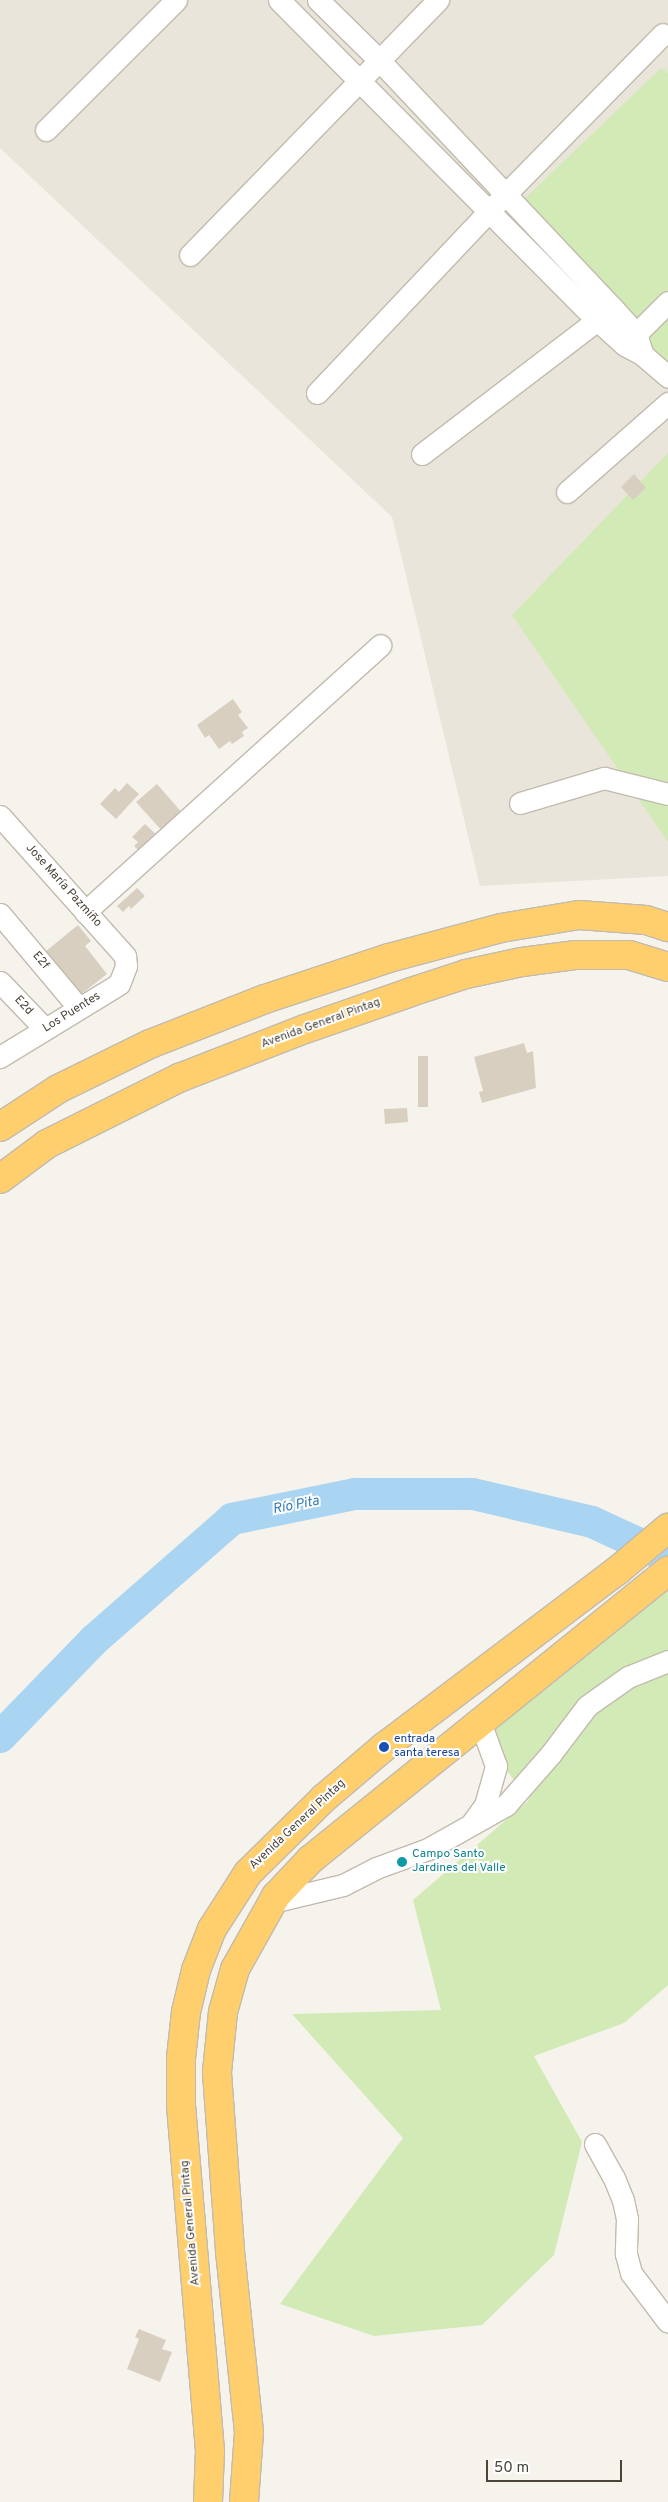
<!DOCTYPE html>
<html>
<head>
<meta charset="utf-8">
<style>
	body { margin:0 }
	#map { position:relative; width:668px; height:2502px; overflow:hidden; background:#f6f3ec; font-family:Overpass,sans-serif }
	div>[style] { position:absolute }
	.residential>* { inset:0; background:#eae5da }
	.green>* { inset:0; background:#d2eab5 }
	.river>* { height:32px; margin:-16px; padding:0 16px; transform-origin:16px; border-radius:16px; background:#a9d4f2 }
	.building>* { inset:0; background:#d8cfc1 }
	.roads { filter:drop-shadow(1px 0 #c2bbae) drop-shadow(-1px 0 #c2bbae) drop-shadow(0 1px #c2bbae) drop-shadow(0 -1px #c2bbae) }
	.street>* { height:21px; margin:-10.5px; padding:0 10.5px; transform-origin:10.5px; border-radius:10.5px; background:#fff }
	.highway>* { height:28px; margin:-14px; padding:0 14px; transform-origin:14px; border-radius:14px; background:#ffcf6e }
	.dots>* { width:14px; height:14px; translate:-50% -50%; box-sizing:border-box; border:2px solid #fff; border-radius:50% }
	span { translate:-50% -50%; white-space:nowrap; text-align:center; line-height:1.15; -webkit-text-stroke:4px #fff; paint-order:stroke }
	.street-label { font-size:12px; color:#4b4439 }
	.transit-label { font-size:12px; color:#164399 }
	.left { translate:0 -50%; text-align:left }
	.culture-label { font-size:12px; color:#0d838f }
	.water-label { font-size:14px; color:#2e7ab2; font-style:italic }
	.scale { position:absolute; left:486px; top:2460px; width:136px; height:22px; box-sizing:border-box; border:2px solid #4b4439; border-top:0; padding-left:6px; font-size:15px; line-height:18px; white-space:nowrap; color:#4b4439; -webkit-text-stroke:4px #fff; paint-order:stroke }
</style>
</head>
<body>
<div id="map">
	<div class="residential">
		<i style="clip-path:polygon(0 0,668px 0,668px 876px,480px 886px,392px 517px,0 148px)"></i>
	</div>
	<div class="green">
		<i style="clip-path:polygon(661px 68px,668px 73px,668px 363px,514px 209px)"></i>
		<i style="clip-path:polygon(668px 453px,668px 842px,512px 615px)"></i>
		<i style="clip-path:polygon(668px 1589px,668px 1985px,624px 2023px,534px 2056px,582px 2142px,554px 2255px,482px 2325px,374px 2336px,280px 2304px,403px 2138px,292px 2014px,441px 2010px,413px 1900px,529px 1800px,479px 1734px,605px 1630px)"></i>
	</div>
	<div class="river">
		<i style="left:0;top:1737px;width:135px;rotate:-45.9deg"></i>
		<i style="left:94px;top:1640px;width:184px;rotate:-41.2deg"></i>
		<i style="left:232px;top:1519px;width:126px;rotate:-11.5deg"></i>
		<i style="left:355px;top:1494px;width:118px"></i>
		<i style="left:473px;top:1494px;width:122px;rotate:13.2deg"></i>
		<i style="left:592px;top:1522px;width:84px;rotate:24.7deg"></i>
	</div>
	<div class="building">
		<i style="clip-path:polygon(634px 474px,646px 488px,633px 500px,621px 487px)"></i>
		<i style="clip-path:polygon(233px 699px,242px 712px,238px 715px,248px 728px,242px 732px,244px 736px,232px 744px,230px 741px,219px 749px,209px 735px,205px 738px,197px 725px)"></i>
		<i style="clip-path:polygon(127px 783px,139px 794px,116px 819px,100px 804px,115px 788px,119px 792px)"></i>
		<i style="clip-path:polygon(157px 784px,184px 815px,163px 832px,136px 802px)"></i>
		<i style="clip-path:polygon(145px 824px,160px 838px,142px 854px,134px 846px,138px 842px,132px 837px)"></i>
		<i style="clip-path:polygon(137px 888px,145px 896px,131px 909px,129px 906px,123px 912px,117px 906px)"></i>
		<i style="clip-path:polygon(78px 925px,91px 941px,85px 946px,107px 974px,75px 999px,40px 956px)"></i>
		<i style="clip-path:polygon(524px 1043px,527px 1053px,533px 1051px,536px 1088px,482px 1103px,479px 1092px,483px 1091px,474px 1057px)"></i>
		<i style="clip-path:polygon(418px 1056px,428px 1056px,428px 1107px,418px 1107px)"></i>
		<i style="clip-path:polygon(407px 1108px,408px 1122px,385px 1124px,384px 1109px)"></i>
		<i style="clip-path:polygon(139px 2329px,166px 2340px,162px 2349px,172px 2352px,160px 2382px,127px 2369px,139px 2339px,135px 2337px)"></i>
	</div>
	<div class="roads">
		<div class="street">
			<i style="left:279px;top:0;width:451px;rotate:45.2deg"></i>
			<i style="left:597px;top:320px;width:38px;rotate:42deg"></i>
			<i style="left:625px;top:345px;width:21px;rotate:29deg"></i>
			<i style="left:643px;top:355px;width:33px;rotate:41deg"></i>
			<i style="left:318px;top:0;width:86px;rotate:44.5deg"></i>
			<i style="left:379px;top:60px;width:338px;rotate:46.7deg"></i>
			<i style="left:611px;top:306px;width:38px;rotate:48deg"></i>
			<i style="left:636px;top:334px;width:22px;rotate:72deg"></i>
			<i style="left:46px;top:130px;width:184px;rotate:-45deg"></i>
			<i style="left:190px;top:255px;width:356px;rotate:-45.8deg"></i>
			<i style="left:627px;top:343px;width:58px;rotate:-45deg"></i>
			<i style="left:317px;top:393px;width:250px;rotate:-46.6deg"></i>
			<i style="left:489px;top:211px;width:248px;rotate:-45.5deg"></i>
			<i style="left:422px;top:454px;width:220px;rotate:-37.4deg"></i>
			<i style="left:567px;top:492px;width:135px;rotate:-41.4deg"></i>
			<i style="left:520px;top:803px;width:88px;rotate:-16.6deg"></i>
			<i style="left:604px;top:778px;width:66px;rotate:14deg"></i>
			<i style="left:0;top:816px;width:188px;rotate:48.2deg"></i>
			<i style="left:125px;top:956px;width:10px;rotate:84deg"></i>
			<i style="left:126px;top:966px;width:19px;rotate:111deg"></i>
			<i style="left:119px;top:984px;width:140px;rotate:148.5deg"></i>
			<i style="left:85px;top:912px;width:398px;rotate:-42.1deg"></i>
			<i style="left:0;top:914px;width:123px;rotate:50deg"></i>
			<i style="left:0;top:982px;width:65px;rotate:46.2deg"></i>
			<i style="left:472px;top:1823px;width:22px;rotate:-54deg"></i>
			<i style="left:485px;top:1805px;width:41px;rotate:-74.2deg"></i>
			<i style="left:496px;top:1766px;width:47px;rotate:-110deg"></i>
			<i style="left:272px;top:1902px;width:73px;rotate:-13.5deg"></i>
			<i style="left:343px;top:1885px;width:37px;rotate:-27deg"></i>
			<i style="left:376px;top:1868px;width:55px;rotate:-20.1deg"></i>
			<i style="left:428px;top:1849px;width:90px;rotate:-29.4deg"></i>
			<i style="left:506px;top:1805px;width:67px;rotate:-48.7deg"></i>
			<i style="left:550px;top:1755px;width:61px;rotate:-52.9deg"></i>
			<i style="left:587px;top:1706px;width:50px;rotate:-35.3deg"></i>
			<i style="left:628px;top:1677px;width:43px;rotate:-21.8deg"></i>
			<i style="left:595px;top:2144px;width:39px;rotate:61deg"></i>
			<i style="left:614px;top:2178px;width:24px;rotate:68deg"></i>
			<i style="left:623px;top:2200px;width:19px;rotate:78deg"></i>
			<i style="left:627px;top:2219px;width:35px;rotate:92deg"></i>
			<i style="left:626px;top:2254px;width:20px;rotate:75deg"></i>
			<i style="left:631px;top:2273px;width:61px;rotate:52.9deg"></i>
		</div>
		<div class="highway">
			<i style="left:0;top:1127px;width:69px;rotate:-33.2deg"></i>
			<i style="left:58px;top:1089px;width:102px;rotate:-26.1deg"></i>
			<i style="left:150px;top:1044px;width:123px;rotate:-21.4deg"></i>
			<i style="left:265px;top:999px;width:131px;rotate:-18.3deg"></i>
			<i style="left:389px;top:958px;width:116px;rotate:-15deg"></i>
			<i style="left:501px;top:928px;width:79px;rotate:-9.5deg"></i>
			<i style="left:579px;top:915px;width:67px;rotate:4.3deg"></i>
			<i style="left:646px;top:920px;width:23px;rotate:18deg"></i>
			<i style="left:0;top:1179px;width:59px;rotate:-36.7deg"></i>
			<i style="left:47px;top:1144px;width:148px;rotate:-26.6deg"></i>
			<i style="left:179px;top:1078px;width:135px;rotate:-21.3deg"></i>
			<i style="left:305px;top:1029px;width:112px;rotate:-19.2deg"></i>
			<i style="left:411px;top:992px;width:58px;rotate:-18.1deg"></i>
			<i style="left:466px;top:974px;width:57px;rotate:-12.1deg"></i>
			<i style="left:522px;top:962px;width:53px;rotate:-7.5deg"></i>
			<i style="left:575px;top:955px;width:54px"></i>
			<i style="left:629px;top:955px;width:41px;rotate:17.1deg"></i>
			<i style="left:208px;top:2502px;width:51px;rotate:-87.8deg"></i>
			<i style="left:210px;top:2451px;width:347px;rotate:-94.8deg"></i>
			<i style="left:181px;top:2105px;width:47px;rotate:-90deg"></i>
			<i style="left:181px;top:2058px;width:46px;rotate:-83.8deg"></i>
			<i style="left:186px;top:2012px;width:43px;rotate:-76.6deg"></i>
			<i style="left:196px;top:1970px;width:44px;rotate:-68.7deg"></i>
			<i style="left:212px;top:1929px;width:67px;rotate:-57.3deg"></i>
			<i style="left:248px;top:1873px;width:107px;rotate:-44.6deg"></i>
			<i style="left:324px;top:1798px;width:79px;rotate:-40.4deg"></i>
			<i style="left:384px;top:1747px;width:292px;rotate:-37.1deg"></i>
			<i style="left:617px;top:1571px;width:67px;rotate:-40.1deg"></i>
			<i style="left:244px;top:2502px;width:70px;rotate:-85.9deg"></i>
			<i style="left:249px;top:2432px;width:183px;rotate:-96deg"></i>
			<i style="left:230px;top:2250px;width:178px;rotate:-94.2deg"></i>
			<i style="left:217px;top:2072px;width:60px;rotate:-84.3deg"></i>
			<i style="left:223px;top:2012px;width:45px;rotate:-74.4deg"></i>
			<i style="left:235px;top:1969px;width:84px;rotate:-60.7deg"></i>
			<i style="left:276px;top:1896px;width:51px;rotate:-46.6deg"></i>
			<i style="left:311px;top:1859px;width:459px;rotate:-38.9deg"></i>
		</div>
	</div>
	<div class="dots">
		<i style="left:384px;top:1747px;background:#1a4fb4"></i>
		<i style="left:402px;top:1862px;background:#0f9aa8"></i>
	</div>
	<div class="street-label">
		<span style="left:63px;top:886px;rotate:48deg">Jose María Pazmiño</span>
		<span style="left:40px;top:961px;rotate:50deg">E2f</span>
		<span style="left:23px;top:1006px;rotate:47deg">E2d</span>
		<span style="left:72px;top:1013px;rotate:-32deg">Los Puentes</span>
		<span style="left:321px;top:1024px;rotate:-20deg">Avenida General Pintag</span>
		<span style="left:298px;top:1825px;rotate:-43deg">Avenida General Pintag</span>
		<span style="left:191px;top:2223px;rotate:-95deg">Avenida General Pintag</span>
	</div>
	<div class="transit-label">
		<span class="left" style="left:394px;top:1747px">entrada<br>santa teresa</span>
	</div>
	<div class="culture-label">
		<span class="left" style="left:412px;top:1862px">Campo Santo<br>Jardines del Valle</span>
	</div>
	<div class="water-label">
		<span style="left:296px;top:1506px;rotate:-11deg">Río Pita</span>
	</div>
	<div class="scale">50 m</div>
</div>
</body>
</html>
